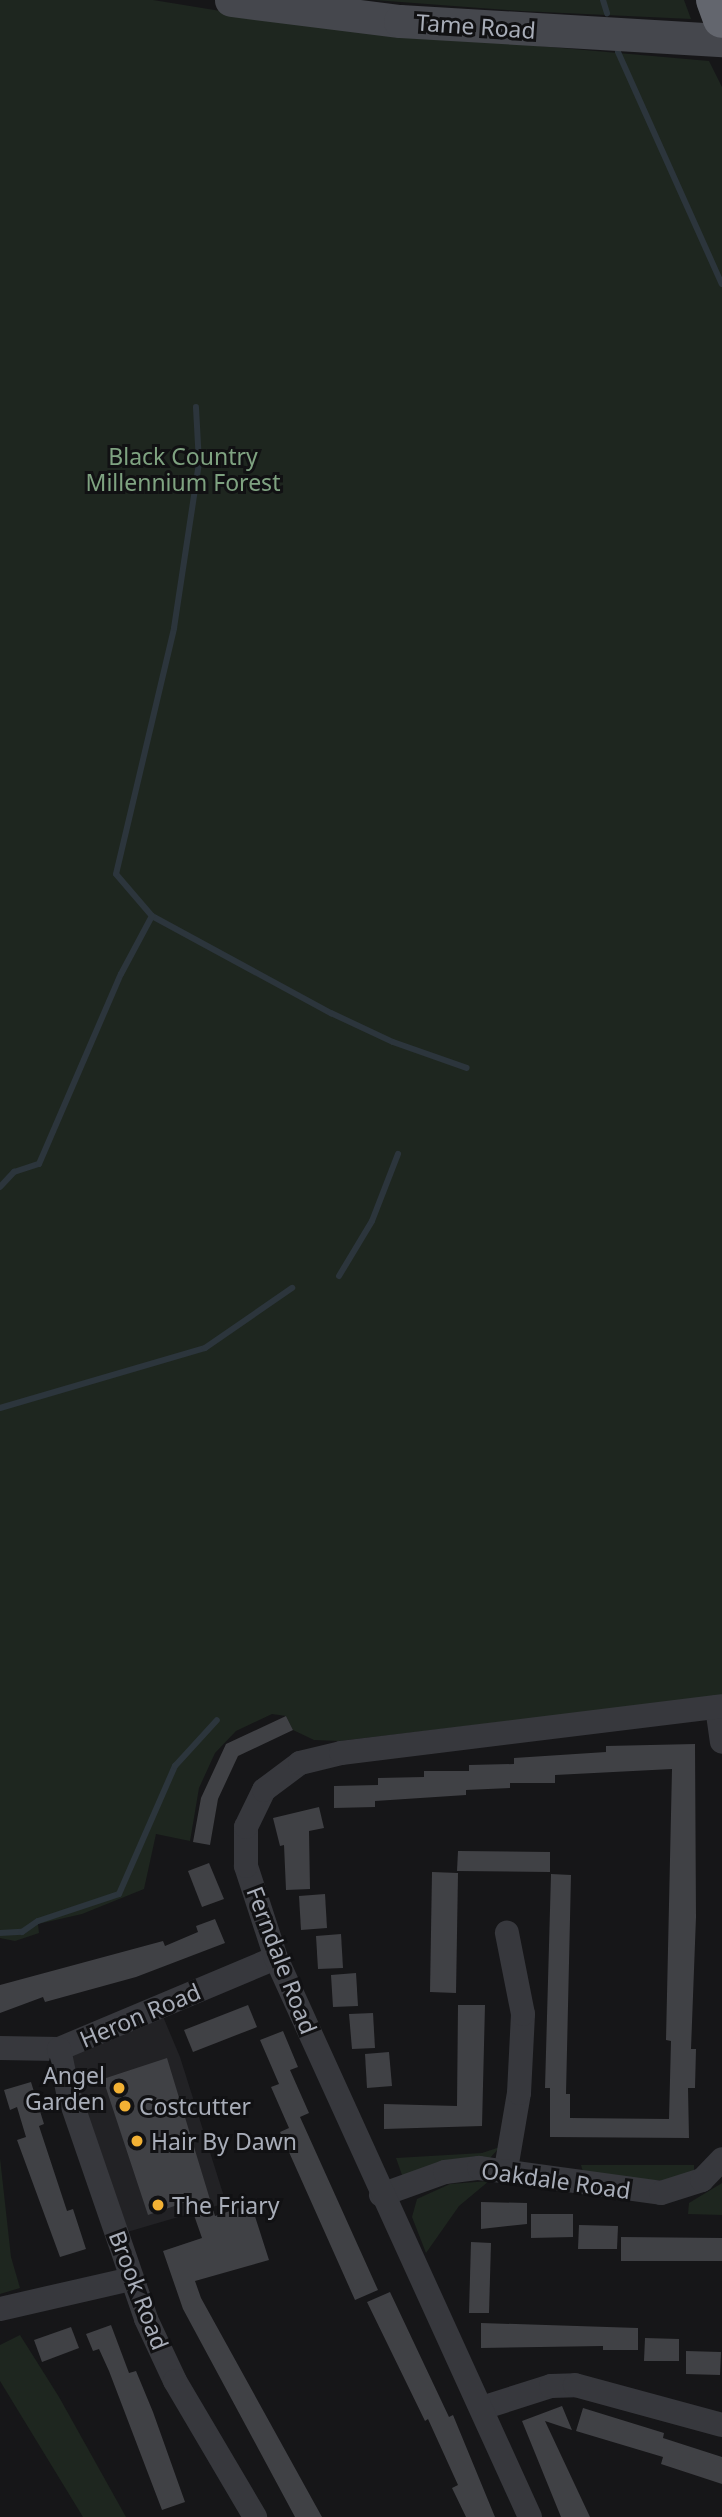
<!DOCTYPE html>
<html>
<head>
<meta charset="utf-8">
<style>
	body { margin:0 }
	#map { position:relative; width:722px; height:2517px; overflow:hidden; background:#161618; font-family:"Noto Sans",sans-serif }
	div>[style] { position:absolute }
	.built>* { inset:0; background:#222225 }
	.green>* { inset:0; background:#1e261f }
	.stream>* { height:6px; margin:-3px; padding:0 3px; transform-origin:3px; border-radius:3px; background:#2c353c }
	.building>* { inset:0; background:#404145 }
	.street>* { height:24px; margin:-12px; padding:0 12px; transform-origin:12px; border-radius:12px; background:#37383d }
	.secondary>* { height:33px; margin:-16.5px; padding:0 16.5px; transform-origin:16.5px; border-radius:16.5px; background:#45474d }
	.highway>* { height:38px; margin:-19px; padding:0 19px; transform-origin:19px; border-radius:19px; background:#63666e }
	.dots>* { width:19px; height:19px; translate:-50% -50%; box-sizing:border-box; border:4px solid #111113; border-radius:50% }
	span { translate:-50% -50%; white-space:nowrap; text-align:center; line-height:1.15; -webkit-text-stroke:6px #111113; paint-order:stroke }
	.street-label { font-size:23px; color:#a8adb8 }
	.park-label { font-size:23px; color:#7fa381 }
	.poi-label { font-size:23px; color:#a8adb8 }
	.right { translate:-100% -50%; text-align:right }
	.left { translate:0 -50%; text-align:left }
</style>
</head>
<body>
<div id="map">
	<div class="built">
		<i style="clip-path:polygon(159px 2007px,180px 2057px,226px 2203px,117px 2235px,59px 2049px)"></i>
	</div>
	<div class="green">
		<i style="clip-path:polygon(0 0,153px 0,312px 26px,709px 61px,722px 87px,722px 1696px,339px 1741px,314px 1740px,293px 1730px,286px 1716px,272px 1714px,236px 1731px,215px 1753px,199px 1788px,190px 1841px,156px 1834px,144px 1889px,82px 1914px,38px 1924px,39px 1933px,15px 1941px,0 1938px)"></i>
		<i style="clip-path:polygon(374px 0,684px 0,691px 19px,521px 11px)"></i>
		<i style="clip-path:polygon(500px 2147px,490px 2158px,402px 2175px,396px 2158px,482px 2153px)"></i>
		<i style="clip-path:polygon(0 2158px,11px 2257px,20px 2288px,0 2294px)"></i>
		<i style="clip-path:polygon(581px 2165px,694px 2165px,694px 2177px,683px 2182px,584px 2176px)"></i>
		<i style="clip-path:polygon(489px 2181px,459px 2206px,426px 2253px,412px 2217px,417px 2199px,450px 2184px)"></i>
		<i style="clip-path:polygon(722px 2183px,722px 2215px,688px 2214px,689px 2203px)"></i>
		<i style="clip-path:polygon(20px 2335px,59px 2397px,126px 2517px,83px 2517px,0 2381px,0 2345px)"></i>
	</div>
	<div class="stream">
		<i style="left:603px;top:0;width:14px;rotate:73deg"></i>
		<i style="left:618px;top:52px;width:254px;rotate:65.9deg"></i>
		<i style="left:152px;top:916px;width:204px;rotate:28.5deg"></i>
		<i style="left:331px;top:1013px;width:68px;rotate:25.1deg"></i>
		<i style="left:393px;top:1042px;width:78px;rotate:19.4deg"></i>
		<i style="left:0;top:1187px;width:21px;rotate:-47deg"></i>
		<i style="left:14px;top:1172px;width:26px;rotate:-18deg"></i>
		<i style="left:39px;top:1164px;width:207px;rotate:-66.7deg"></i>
		<i style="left:121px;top:974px;width:66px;rotate:-61.9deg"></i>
		<i style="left:152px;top:916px;width:55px;rotate:-130.6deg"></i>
		<i style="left:116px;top:874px;width:253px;rotate:-76.7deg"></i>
		<i style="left:174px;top:628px;width:167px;rotate:-81.4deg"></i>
		<i style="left:199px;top:463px;width:56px;rotate:-93.1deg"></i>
		<i style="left:339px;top:1276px;width:64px;rotate:-59deg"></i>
		<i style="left:372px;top:1221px;width:72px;rotate:-68.8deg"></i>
		<i style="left:0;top:1408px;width:214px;rotate:-16.3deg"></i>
		<i style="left:205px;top:1348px;width:106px;rotate:-34.6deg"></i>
		<i style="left:0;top:1933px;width:22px;rotate:-3deg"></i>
		<i style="left:22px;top:1932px;width:19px;rotate:-35deg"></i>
		<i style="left:38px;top:1921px;width:85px;rotate:-18.4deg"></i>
		<i style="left:119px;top:1894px;width:140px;rotate:-66.4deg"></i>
		<i style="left:175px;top:1766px;width:62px;rotate:-47.6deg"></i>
	</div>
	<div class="building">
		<i style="clip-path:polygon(286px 1716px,293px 1730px,238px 1756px,218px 1799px,210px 1845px,193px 1842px,201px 1798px,226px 1744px)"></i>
		<i style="clip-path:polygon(695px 1744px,696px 1917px,691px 2049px,696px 2049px,695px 2088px,688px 2088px,689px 2138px,550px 2137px,550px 2088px,545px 2088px,551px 1874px,571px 1875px,566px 2094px,570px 2094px,570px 2118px,669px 2119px,671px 2041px,666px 2040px,672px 1769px,555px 1775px,555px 1783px,510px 1783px,510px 1788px,466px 1790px,466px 1795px,375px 1801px,375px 1807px,334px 1808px,334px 1786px,378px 1785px,378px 1778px,424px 1777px,424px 1771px,469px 1771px,469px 1765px,514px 1764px,514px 1758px,606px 1752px,606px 1746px)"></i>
		<i style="clip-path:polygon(319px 1807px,324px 1828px,309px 1831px,310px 1889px,286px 1890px,284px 1845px,280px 1846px,273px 1818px)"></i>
		<i style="clip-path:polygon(458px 1851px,550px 1852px,550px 1872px,457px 1871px)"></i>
		<i style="clip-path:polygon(209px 1863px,224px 1899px,202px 1907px,188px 1871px)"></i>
		<i style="clip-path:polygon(432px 1872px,458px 1873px,456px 1993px,430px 1992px)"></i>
		<i style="clip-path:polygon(325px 1894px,327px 1928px,301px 1930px,299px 1896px)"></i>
		<i style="clip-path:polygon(215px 1919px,225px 1943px,136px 1977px,45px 2002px,43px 1997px,0 2013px,0 1985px,163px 1941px,165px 1946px,198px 1932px,196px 1926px)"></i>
		<i style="clip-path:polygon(341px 1934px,343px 1968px,318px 1969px,316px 1936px)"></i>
		<i style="clip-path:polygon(356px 1973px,358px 2006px,333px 2007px,331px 1975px)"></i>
		<i style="clip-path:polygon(248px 2005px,257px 2027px,193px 2052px,184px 2030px)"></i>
		<i style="clip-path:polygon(458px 2005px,485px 2005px,482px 2126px,384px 2129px,384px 2104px,457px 2106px)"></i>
		<i style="clip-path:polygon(373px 2013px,375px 2048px,352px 2049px,349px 2014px)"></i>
		<i style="clip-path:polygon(283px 2031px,298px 2067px,290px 2070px,309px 2113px,300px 2117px,378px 2290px,355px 2300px,280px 2132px,289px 2128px,271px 2087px,279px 2084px,260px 2040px)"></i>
		<i style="clip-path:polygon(389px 2052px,392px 2086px,367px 2088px,365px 2054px)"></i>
		<i style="clip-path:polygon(167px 2058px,215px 2216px,251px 2204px,269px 2260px,195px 2281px,201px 2298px,322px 2517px,295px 2517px,183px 2309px,163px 2251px,202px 2238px,189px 2201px,148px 2215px,103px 2079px)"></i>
		<i style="clip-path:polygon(31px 2082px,44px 2124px,39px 2126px,67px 2211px,73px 2209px,86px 2249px,60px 2257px,17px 2140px,26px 2137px,17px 2107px,10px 2110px,4px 2090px)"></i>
		<i style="clip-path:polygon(481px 2202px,527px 2203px,527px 2224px,481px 2229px)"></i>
		<i style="clip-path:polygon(531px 2214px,573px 2214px,573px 2237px,531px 2238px)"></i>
		<i style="clip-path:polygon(579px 2225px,618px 2226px,617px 2249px,578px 2249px)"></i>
		<i style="clip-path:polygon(621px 2237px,722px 2238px,722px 2261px,621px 2261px)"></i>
		<i style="clip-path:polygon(471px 2242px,491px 2243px,489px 2313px,469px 2313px)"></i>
		<i style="clip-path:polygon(390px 2292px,449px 2417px,453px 2415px,495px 2517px,466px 2517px,452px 2488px,458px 2485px,428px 2419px,425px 2421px,367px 2302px)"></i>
		<i style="clip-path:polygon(481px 2323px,638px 2328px,638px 2350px,603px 2350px,603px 2346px,481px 2348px)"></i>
		<i style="clip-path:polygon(111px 2325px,129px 2373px,136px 2371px,153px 2412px,185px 2502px,162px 2510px,109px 2371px,99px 2349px,93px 2351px,86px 2334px)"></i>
		<i style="clip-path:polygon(71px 2327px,79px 2348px,42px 2362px,34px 2340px)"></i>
		<i style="clip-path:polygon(645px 2338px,679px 2339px,679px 2361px,644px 2361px)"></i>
		<i style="clip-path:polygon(686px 2351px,721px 2352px,720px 2375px,686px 2374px)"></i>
		<i style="clip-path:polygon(562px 2406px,572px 2430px,545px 2421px,590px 2517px,561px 2517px,522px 2421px)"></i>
		<i style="clip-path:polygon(583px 2408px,664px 2433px,663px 2438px,722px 2457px,722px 2484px,661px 2464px,663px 2457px,576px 2431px)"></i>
	</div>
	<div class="street">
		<i style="left:717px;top:1707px;width:35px;rotate:82deg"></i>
		<i style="left:0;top:2048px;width:59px;rotate:1deg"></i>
		<i style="left:59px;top:2049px;width:235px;rotate:-22.8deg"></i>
		<i style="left:59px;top:2049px;width:44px;rotate:78.2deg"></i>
		<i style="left:68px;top:2092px;width:240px;rotate:71deg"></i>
		<i style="left:146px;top:2319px;width:68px;rotate:64.9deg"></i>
		<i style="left:175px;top:2381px;width:158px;rotate:59.5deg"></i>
		<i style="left:506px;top:2169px;width:77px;rotate:-80.3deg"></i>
		<i style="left:519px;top:2093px;width:79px;rotate:-87.1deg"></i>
		<i style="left:523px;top:2014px;width:83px;rotate:-101.2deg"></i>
		<i style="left:381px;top:2195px;width:68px;rotate:-19.8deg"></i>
		<i style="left:445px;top:2172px;width:34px;rotate:-7deg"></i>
		<i style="left:479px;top:2168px;width:184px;rotate:7.8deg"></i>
		<i style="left:661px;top:2193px;width:43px;rotate:-17.6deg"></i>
		<i style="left:702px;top:2180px;width:29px;rotate:-46deg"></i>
		<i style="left:0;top:2309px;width:134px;rotate:-12.9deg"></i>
		<i style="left:482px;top:2408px;width:72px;rotate:-17.7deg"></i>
		<i style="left:551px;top:2386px;width:24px;rotate:-2deg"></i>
		<i style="left:575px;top:2385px;width:152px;rotate:15.2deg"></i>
		<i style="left:530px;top:2517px;width:614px;rotate:-114.44deg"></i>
		<i style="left:276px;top:1958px;width:97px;rotate:-108.1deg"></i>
		<i style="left:246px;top:1866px;width:39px;rotate:-90deg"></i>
		<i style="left:246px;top:1827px;width:41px;rotate:-64.1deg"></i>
		<i style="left:264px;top:1790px;width:45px;rotate:-36.9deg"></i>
		<i style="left:300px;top:1763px;width:42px;rotate:-13.7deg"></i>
		<i style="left:341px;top:1753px;width:384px;rotate:-7deg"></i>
	</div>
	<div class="secondary">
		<i style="left:231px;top:0;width:170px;rotate:7.1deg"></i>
		<i style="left:400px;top:21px;width:323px;rotate:3.4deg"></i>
	</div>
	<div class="highway">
		<i style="left:715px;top:0;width:20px;rotate:70deg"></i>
	</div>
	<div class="dots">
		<i style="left:119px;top:2088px;background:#f2b134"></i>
		<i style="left:125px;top:2106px;background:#f2b134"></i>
		<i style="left:137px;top:2141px;background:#f2b134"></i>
		<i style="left:158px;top:2205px;background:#f2b134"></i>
	</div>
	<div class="street-label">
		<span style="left:476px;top:26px;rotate:4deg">Tame Road</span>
		<span style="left:282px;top:1960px;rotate:69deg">Ferndale Road</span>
		<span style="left:140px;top:2015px;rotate:-23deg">Heron Road</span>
		<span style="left:556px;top:2180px;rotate:8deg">Oakdale Road</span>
		<span style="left:139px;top:2290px;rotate:69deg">Brook Road</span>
	</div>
	<div class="park-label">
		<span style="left:183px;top:469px">Black Country<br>Millennium Forest</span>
	</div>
	<div class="poi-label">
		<span class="right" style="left:105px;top:2088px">Angel<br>Garden</span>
		<span class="left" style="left:139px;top:2106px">Costcutter</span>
		<span class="left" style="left:151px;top:2141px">Hair By Dawn</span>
		<span class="left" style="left:172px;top:2205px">The Friary</span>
	</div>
</div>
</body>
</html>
